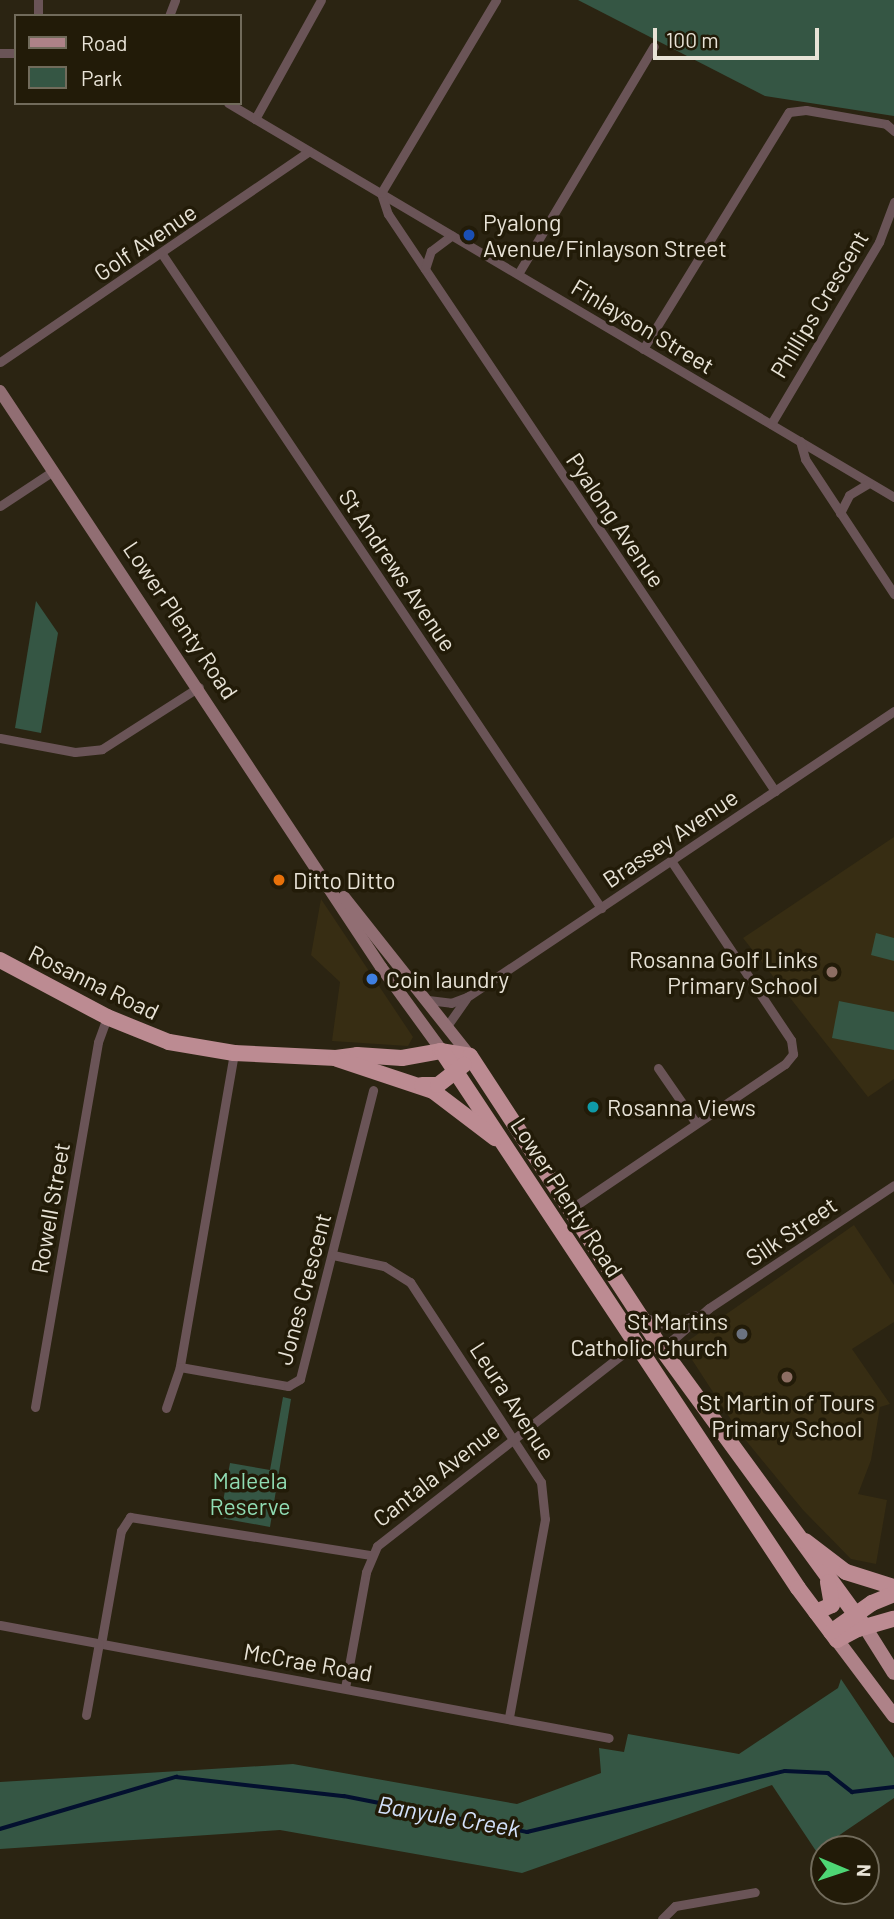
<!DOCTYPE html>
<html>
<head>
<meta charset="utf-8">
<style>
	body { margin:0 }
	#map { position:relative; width:894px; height:1919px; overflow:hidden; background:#2b2412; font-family:Barlow,sans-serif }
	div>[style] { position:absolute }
	.built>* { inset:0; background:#372d13 }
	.green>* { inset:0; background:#355644 }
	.stream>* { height:3.5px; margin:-1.75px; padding:0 1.75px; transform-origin:1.75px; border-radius:1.75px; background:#03102f }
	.minor>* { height:9px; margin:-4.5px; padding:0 4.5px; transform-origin:4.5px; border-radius:4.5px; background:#6a5457 }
	.secondary>* { height:12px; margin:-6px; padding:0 6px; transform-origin:6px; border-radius:6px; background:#916e73 }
	.primary>* { height:14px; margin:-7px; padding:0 7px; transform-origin:7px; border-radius:7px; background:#ae8288 }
	.trunk>* { height:16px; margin:-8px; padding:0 8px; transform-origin:8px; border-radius:8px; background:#bc8b92 }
	.dots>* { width:19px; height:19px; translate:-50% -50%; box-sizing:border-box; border:4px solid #221b08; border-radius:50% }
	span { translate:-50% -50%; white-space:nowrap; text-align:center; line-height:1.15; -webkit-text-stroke:7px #221b08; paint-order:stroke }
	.poi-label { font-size:23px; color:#e8e3d7 }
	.left { translate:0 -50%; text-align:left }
	.right { translate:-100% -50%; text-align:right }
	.street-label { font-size:23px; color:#e8e3d7 }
	.park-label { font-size:23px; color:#90dcb3 }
	.water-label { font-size:24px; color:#d4e2fc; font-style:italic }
	.legend { position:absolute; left:14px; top:14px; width:228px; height:91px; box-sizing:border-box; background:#221b08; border:2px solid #716b5b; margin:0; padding:9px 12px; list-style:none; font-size:21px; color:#e8e3d7 }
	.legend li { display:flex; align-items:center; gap:14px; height:35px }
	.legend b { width:35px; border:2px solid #716b5b }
	.north { position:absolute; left:810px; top:1835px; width:70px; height:70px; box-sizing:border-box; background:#221b08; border:2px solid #716b5b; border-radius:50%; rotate:92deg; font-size:19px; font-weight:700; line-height:28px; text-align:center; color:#e8e3d7 }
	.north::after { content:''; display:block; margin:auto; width:24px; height:32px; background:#4ed675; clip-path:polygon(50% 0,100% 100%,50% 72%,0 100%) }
	.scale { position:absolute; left:653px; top:28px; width:166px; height:32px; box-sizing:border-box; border:4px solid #e8e3d7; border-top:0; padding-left:9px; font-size:21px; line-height:24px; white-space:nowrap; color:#e8e3d7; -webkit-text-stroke:5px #221b08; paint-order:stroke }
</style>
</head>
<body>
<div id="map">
	<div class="built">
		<i style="clip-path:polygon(894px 837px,894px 1079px,868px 1097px,743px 938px)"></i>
		<i style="clip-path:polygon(321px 899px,413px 1037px,408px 1046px,332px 1041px,340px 982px,311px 955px)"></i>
		<i style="clip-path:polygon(854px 1225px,894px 1285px,894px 1322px,852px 1349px,890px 1404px,880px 1407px,871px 1460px,858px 1494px,887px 1500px,876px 1564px,851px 1559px,803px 1510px,739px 1432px,685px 1349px,685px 1343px)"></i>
	</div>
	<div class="green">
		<i style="clip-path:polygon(578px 0,894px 0,894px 116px,765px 96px)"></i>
		<i style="clip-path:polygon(36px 601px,58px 633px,41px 733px,15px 728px)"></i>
		<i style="clip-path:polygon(876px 933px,894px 938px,894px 961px,871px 955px)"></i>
		<i style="clip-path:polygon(839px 1001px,894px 1012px,894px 1050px,832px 1038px)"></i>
		<i style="clip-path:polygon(283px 1397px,291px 1399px,270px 1527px,220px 1518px,230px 1463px,270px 1470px)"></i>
		<i style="clip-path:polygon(841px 1679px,894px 1758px,894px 1798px,816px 1851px,772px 1785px,522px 1873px,280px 1830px,0 1849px,0 1782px,293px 1764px,517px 1804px,601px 1773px,599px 1748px,624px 1752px,628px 1734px,739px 1754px,838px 1688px)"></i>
	</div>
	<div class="stream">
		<i style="left:0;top:1829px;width:184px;rotate:-16.5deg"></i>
		<i style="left:176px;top:1777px;width:169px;rotate:6.5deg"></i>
		<i style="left:344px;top:1796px;width:187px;rotate:11.1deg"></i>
		<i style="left:527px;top:1832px;width:265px;rotate:-13.3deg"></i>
		<i style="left:785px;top:1771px;width:43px;rotate:2.7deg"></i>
		<i style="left:828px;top:1773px;width:31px;rotate:38deg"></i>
		<i style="left:852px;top:1792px;width:42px;rotate:-6.8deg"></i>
	</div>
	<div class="minor">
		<i style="left:38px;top:16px;width:16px;rotate:-90deg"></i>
		<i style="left:169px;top:16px;width:17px;rotate:-69deg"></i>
		<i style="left:0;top:53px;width:16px"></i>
		<i style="left:228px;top:103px;width:774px;rotate:30.61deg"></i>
		<i style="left:255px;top:119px;width:136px;rotate:-61deg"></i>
		<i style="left:381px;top:193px;width:22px;rotate:72deg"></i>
		<i style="left:388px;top:214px;width:695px;rotate:56.15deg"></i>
		<i style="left:381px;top:193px;width:225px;rotate:-59.2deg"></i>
		<i style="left:162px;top:254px;width:788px;rotate:56.13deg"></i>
		<i style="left:425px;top:269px;width:19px;rotate:-72deg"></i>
		<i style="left:431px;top:251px;width:26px;rotate:-37deg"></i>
		<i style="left:518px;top:274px;width:265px;rotate:-59.2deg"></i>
		<i style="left:643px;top:349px;width:278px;rotate:-58.4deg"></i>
		<i style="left:789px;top:112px;width:17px;rotate:-7deg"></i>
		<i style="left:806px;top:110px;width:81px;rotate:9.9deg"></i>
		<i style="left:886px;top:124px;width:11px;rotate:41deg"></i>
		<i style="left:0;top:362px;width:374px;rotate:-34.3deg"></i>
		<i style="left:771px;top:424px;width:212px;rotate:-59.3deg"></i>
		<i style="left:879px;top:242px;width:43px;rotate:-69.4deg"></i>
		<i style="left:800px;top:441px;width:19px;rotate:74deg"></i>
		<i style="left:805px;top:459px;width:162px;rotate:56.6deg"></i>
		<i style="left:0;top:506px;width:64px;rotate:-33.4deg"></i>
		<i style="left:840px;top:513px;width:20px;rotate:-63deg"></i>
		<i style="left:849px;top:495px;width:23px;rotate:-31deg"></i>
		<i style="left:0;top:738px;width:76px;rotate:10.6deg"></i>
		<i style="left:75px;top:752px;width:27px;rotate:-6deg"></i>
		<i style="left:102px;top:749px;width:115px;rotate:-32.6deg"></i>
		<i style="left:428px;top:1000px;width:23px;rotate:7deg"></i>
		<i style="left:451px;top:1003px;width:17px;rotate:-21deg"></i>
		<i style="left:467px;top:997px;width:514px;rotate:-33.81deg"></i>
		<i style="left:447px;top:1026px;width:33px;rotate:-55deg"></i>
		<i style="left:234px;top:1053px;width:319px;rotate:99.8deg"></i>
		<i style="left:180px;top:1367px;width:110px;rotate:10deg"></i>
		<i style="left:288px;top:1386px;width:14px;rotate:-30deg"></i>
		<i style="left:300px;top:1379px;width:298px;rotate:-75.8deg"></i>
		<i style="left:658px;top:1068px;width:67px;rotate:55.4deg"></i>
		<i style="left:572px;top:1208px;width:257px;rotate:-34.1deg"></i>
		<i style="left:785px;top:1064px;width:13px;rotate:-51deg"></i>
		<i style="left:793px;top:1054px;width:14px;rotate:-98deg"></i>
		<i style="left:791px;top:1040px;width:216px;rotate:-123.8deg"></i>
		<i style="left:333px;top:1255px;width:52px;rotate:12.2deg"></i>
		<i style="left:384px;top:1266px;width:31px;rotate:32deg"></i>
		<i style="left:410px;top:1282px;width:239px;rotate:56.8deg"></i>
		<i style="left:541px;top:1482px;width:37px;rotate:84deg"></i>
		<i style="left:545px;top:1519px;width:202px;rotate:100.3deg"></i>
		<i style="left:643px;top:1317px;width:28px;rotate:19deg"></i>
		<i style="left:669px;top:1326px;width:28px;rotate:-23deg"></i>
		<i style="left:662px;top:1349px;width:62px;rotate:-41.1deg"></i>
		<i style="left:709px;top:1308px;width:222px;rotate:-33.6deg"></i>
		<i style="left:35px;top:1407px;width:370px;rotate:-80.2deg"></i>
		<i style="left:98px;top:1042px;width:27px;rotate:-70deg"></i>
		<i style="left:166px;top:1408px;width:43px;rotate:-71.1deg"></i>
		<i style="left:0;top:1625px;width:619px;rotate:10.51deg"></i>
		<i style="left:101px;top:1644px;width:115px;rotate:-80deg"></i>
		<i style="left:121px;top:1531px;width:17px;rotate:-57deg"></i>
		<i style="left:130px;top:1517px;width:244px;rotate:9deg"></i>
		<i style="left:345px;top:1688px;width:118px;rotate:-79.7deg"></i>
		<i style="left:366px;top:1572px;width:28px;rotate:-67deg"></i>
		<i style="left:377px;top:1546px;width:328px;rotate:-38deg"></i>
		<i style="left:86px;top:1715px;width:73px;rotate:-79.8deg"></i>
		<i style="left:662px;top:1919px;width:18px;rotate:-45deg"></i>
		<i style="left:675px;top:1906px;width:81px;rotate:-9.9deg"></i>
	</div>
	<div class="secondary">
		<i style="left:0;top:391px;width:691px;rotate:56.52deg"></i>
		<i style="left:381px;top:967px;width:104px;rotate:54deg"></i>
		<i style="left:344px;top:897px;width:203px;rotate:51.6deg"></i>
	</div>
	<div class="primary">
		<i style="left:865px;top:1627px;width:54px;rotate:57.8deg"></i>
		<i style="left:837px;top:1640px;width:95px;rotate:53.1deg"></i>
	</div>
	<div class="trunk">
		<i style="left:0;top:960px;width:121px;rotate:28deg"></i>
		<i style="left:107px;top:1017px;width:67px;rotate:22deg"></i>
		<i style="left:169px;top:1042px;width:66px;rotate:9.6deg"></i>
		<i style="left:234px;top:1053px;width:102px;rotate:2.8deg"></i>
		<i style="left:336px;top:1058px;width:21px;rotate:-8deg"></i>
		<i style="left:357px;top:1055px;width:45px;rotate:3.8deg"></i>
		<i style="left:402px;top:1058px;width:39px;rotate:-10deg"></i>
		<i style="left:440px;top:1051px;width:30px;rotate:9deg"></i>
		<i style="left:470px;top:1056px;width:350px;rotate:56.8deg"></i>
		<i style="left:662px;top:1349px;width:344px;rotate:53.9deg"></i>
		<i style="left:442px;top:1051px;width:644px;rotate:56.46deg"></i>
		<i style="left:798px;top:1588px;width:65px;rotate:53.1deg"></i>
		<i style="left:837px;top:1640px;width:24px;rotate:-28deg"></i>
		<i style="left:858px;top:1629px;width:37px;rotate:-16deg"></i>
		<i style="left:337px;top:1059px;width:101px;rotate:18.4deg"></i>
		<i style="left:433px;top:1091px;width:78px;rotate:37.2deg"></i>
		<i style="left:422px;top:1085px;width:16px"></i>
		<i style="left:438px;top:1085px;width:33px;rotate:-38deg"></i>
		<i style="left:805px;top:1541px;width:51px;rotate:37.1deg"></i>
		<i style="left:846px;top:1572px;width:50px;rotate:17.4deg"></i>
		<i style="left:816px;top:1612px;width:17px;rotate:-24deg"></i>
		<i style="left:832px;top:1605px;width:23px;rotate:-100deg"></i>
		<i style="left:831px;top:1632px;width:50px;rotate:-35.3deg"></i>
		<i style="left:872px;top:1603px;width:24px;rotate:-22deg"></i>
	</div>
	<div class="dots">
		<i style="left:469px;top:235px;background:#1a4fb4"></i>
		<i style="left:279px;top:880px;background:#e8710a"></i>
		<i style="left:832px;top:972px;background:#8d6e63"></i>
		<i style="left:372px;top:979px;background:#3f7fe0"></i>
		<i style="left:593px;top:1107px;background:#0f9aa8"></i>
		<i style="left:742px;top:1334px;background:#6b7280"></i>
		<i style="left:787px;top:1377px;background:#8d6e63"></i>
	</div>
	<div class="poi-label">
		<span class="left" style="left:483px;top:235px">Pyalong<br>Avenue/Finlayson Street</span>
		<span class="left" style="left:293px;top:880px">Ditto Ditto</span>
		<span class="right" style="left:818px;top:972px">Rosanna Golf Links<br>Primary School</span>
		<span class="left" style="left:386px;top:979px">Coin laundry</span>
		<span class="left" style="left:607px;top:1107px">Rosanna Views</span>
		<span class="right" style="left:728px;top:1334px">St Martins<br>Catholic Church</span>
		<span style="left:787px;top:1415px">St Martin of Tours<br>Primary School</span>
	</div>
	<div class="street-label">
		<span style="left:145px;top:242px;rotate:-34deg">Golf Avenue</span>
		<span style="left:819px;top:304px;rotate:-59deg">Phillips Crescent</span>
		<span style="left:643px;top:326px;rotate:31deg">Finlayson Street</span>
		<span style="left:616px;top:520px;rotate:56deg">Pyalong Avenue</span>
		<span style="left:398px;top:570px;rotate:56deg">St Andrews Avenue</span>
		<span style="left:181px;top:620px;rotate:56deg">Lower Plenty Road</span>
		<span style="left:670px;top:838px;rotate:-34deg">Brassey Avenue</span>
		<span style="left:94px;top:982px;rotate:26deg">Rosanna Road</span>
		<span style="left:567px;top:1197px;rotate:57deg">Lower Plenty Road</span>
		<span style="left:50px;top:1208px;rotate:-80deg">Rowell Street</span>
		<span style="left:791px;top:1231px;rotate:-34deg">Silk Street</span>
		<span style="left:303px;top:1289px;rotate:-75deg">Jones Crescent</span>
		<span style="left:513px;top:1401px;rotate:57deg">Leura Avenue</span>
		<span style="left:436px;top:1474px;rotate:-38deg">Cantala Avenue</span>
		<span style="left:308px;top:1662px;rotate:10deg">McCrae Road</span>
	</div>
	<div class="park-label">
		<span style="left:250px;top:1493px">Maleela<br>Reserve</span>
	</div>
	<div class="water-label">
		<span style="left:449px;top:1816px;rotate:10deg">Banyule Creek</span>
	</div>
	<ul class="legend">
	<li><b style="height:9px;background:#ae8288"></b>Road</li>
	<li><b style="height:19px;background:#355644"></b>Park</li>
	</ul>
	<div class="north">N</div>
	<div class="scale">100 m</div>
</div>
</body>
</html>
